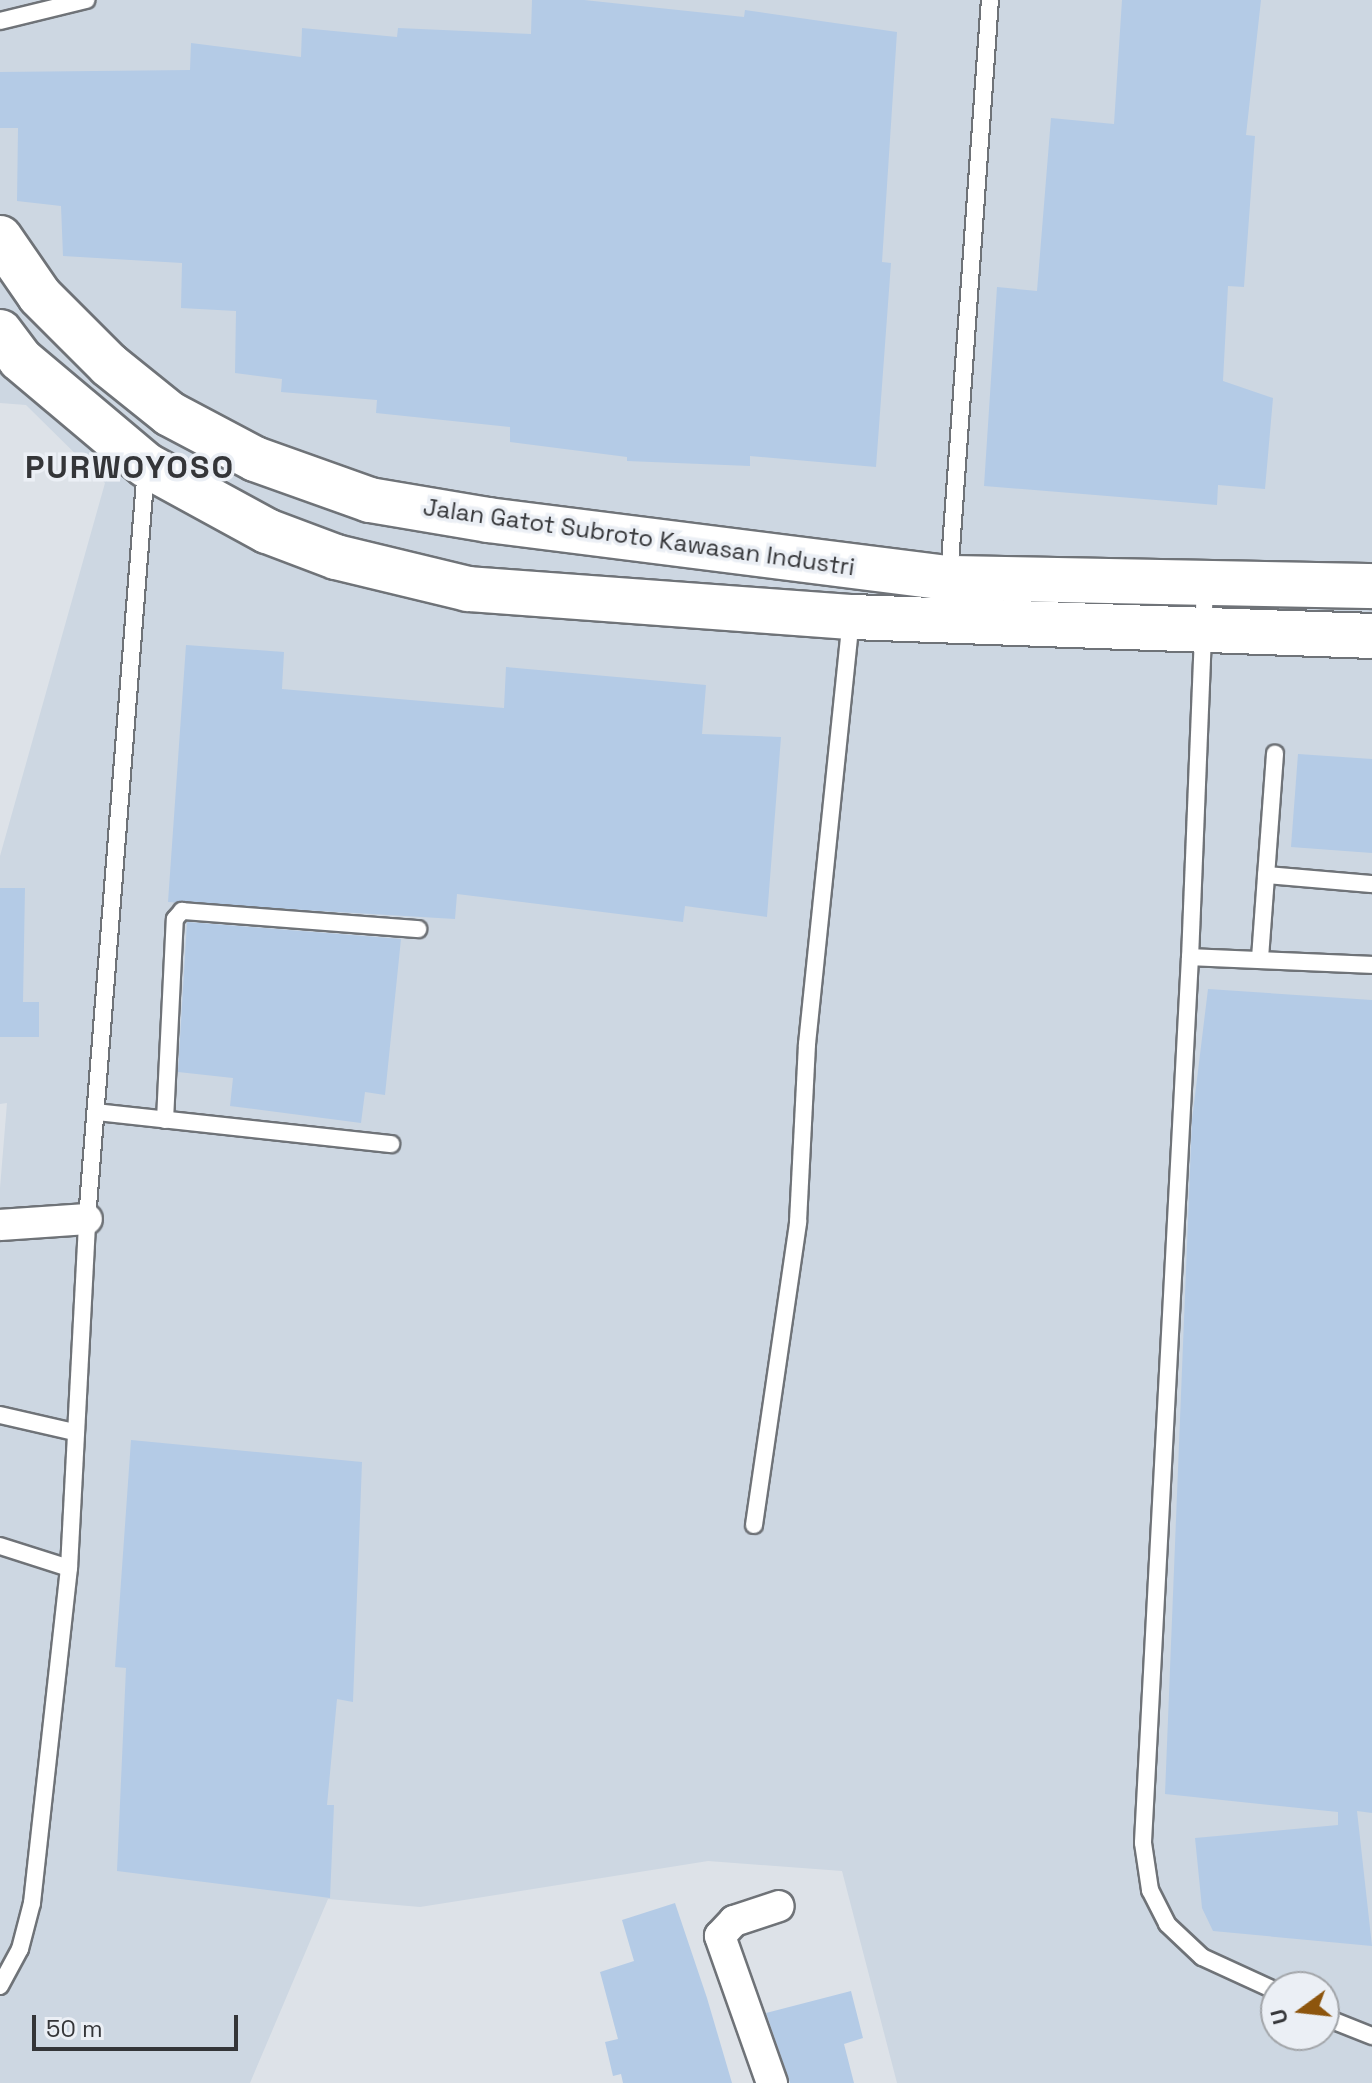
<!DOCTYPE html>
<html>
<head>
<meta charset="utf-8">
<style>
	body { margin:0 }
	#map { position:relative; width:1372px; height:2083px; overflow:hidden; background:#dde2e8; font-family:"Space Grotesk",sans-serif }
	div>[style] { position:absolute }
	.built>* { inset:0; background:#cdd7e2 }
	.building>* { inset:0; background:#b4cbe6 }
	.roads { filter:drop-shadow(2px 0 #6f7378) drop-shadow(-2px 0 #6f7378) drop-shadow(0 2px #6f7378) drop-shadow(0 -2px #6f7378) }
	.lane>* { height:16px; margin:-8px; padding:0 8px; transform-origin:8px; border-radius:8px; background:#fff }
	.street>* { height:30px; margin:-15px; padding:0 15px; transform-origin:15px; border-radius:15px; background:#fff }
	.secondary>* { height:44px; margin:-22px; padding:0 22px; transform-origin:22px; border-radius:22px; background:#fff }
	span { translate:-50% -50%; white-space:nowrap; text-align:center; line-height:1.15; -webkit-text-stroke:7px #ebeff5; paint-order:stroke }
	.street-label { font-size:24px; color:#343538 }
	.district-label { font-size:32px; color:#343538; font-weight:700; letter-spacing:2px }
	.north { position:absolute; left:1260px; top:1971px; width:80px; height:80px; box-sizing:border-box; background:#ebeff5; border:2px solid #a2a5a9; border-radius:50%; rotate:255deg; font-size:22px; font-weight:700; line-height:32px; text-align:center; color:#343538 }
	.north::after { content:''; display:block; margin:auto; width:28px; height:36px; background:#8d550d; clip-path:polygon(50% 0,100% 100%,50% 72%,0 100%) }
	.scale { position:absolute; left:32px; top:2015px; width:206px; height:36px; box-sizing:border-box; border:4px solid #343538; border-top:0; padding-left:10px; font-size:24px; line-height:28px; white-space:nowrap; color:#343538; -webkit-text-stroke:6px #ebeff5; paint-order:stroke }
</style>
</head>
<body>
<div id="map">
	<div class="built">
		<i style="clip-path:polygon(evenodd,0 0,1372px 0,1372px 2083px,897px 2083px,842px 1871px,708px 1861px,420px 1907px,328px 1899px,250px 2083px,0 2083px,0 1188px,7px 1103px,0 1104px,0 856px,105px 483px,26px 405px,0 403px,0 0,1276px 1987px,1324px 1987px,1324px 2035px,1276px 2035px,1276px 1987px)"></i>
	</div>
	<div class="building">
		<i style="clip-path:polygon(532px 0,584px 0,744px 17px,745px 10px,897px 32px,882px 262px,891px 263px,876px 467px,750px 456px,750px 466px,627px 461px,627px 457px,510px 442px,510px 427px,376px 413px,377px 400px,281px 392px,282px 379px,235px 373px,236px 311px,181px 308px,182px 263px,63px 256px,61px 206px,17px 201px,18px 128px,0 128px,0 72px,190px 70px,191px 43px,301px 57px,302px 28px,397px 37px,398px 28px,531px 34px)"></i>
		<i style="clip-path:polygon(1122px 0,1261px 0,1246px 135px,1255px 136px,1244px 287px,1228px 286px,1223px 381px,1273px 398px,1265px 489px,1218px 485px,1217px 505px,984px 486px,997px 287px,1037px 291px,1051px 118px,1114px 124px)"></i>
		<i style="clip-path:polygon(186px 645px,284px 652px,282px 689px,504px 708px,506px 667px,706px 685px,702px 734px,781px 737px,767px 917px,685px 906px,683px 922px,457px 894px,455px 919px,168px 902px)"></i>
		<i style="clip-path:polygon(1298px 754px,1372px 759px,1372px 853px,1291px 847px)"></i>
		<i style="clip-path:polygon(0 888px,25px 888px,23px 1002px,39px 1002px,39px 1037px,0 1037px)"></i>
		<i style="clip-path:polygon(187px 922px,401px 939px,385px 1095px,365px 1092px,361px 1123px,230px 1106px,233px 1078px,178px 1072px)"></i>
		<i style="clip-path:polygon(1208px 989px,1372px 1000px,1372px 1813px,1357px 1811px,1372px 1946px,1213px 1931px,1202px 1908px,1195px 1838px,1338px 1825px,1338px 1812px,1165px 1794px,1192px 1120px)"></i>
		<i style="clip-path:polygon(131px 1440px,362px 1462px,353px 1702px,337px 1699px,327px 1805px,334px 1805px,330px 1898px,117px 1871px,126px 1668px,115px 1667px)"></i>
		<i style="clip-path:polygon(675px 1903px,707px 1998px,732px 2083px,623px 2083px,621px 2074px,613px 2076px,605px 2042px,618px 2039px,600px 1972px,634px 1961px,622px 1920px)"></i>
		<i style="clip-path:polygon(851px 1991px,863px 2038px,844px 2044px,854px 2083px,790px 2083px,766px 2013px)"></i>
	</div>
	<div class="roads">
		<div class="lane">
			<i style="left:0;top:21px;width:89px;rotate:-13.7deg"></i>
			<i style="left:949px;top:577px;width:578px;rotate:-85.94deg"></i>
			<i style="left:1205px;top:585px;width:372px;rotate:92.3deg"></i>
			<i style="left:1190px;top:957px;width:182px;rotate:2.5deg"></i>
			<i style="left:1266px;top:875px;width:106px;rotate:4.9deg"></i>
			<i style="left:1190px;top:957px;width:887px;rotate:93.04deg"></i>
			<i style="left:1143px;top:1843px;width:48px;rotate:81.5deg"></i>
			<i style="left:1150px;top:1890px;width:38px;rotate:63deg"></i>
			<i style="left:1167px;top:1924px;width:48px;rotate:43.3deg"></i>
			<i style="left:1202px;top:1957px;width:81px;rotate:24.7deg"></i>
			<i style="left:1260px;top:958px;width:205px;rotate:-85.8deg"></i>
			<i style="left:96px;top:1112px;width:297px;rotate:6.2deg"></i>
			<i style="left:165px;top:1120px;width:201px;rotate:-87.2deg"></i>
			<i style="left:175px;top:919px;width:11px;rotate:-49deg"></i>
			<i style="left:182px;top:911px;width:237px;rotate:4.4deg"></i>
			<i style="left:0;top:1415px;width:76px;rotate:12.9deg"></i>
			<i style="left:754px;top:1525px;width:306px;rotate:-81.7deg"></i>
			<i style="left:798px;top:1222px;width:178px;rotate:-87.1deg"></i>
			<i style="left:807px;top:1044px;width:427px;rotate:-84.1deg"></i>
			<i style="left:0;top:1546px;width:72px;rotate:17.7deg"></i>
			<i style="left:0;top:1986px;width:42px;rotate:-61.6deg"></i>
			<i style="left:20px;top:1949px;width:48px;rotate:-75.4deg"></i>
			<i style="left:32px;top:1903px;width:337px;rotate:-83.7deg"></i>
			<i style="left:69px;top:1568px;width:349px;rotate:-87deg"></i>
			<i style="left:87px;top:1219px;width:754px;rotate:-85.51deg"></i>
			<i style="left:1324px;top:2017px;width:52px;rotate:21.6deg"></i>
		</div>
		<div class="street">
			<i style="left:0;top:1225px;width:87px;rotate:-3.9deg"></i>
			<i style="left:772px;top:2083px;width:156px;rotate:-109.5deg"></i>
			<i style="left:720px;top:1936px;width:21px;rotate:-47deg"></i>
			<i style="left:734px;top:1921px;width:47px;rotate:-18.4deg"></i>
		</div>
		<div class="secondary">
			<i style="left:0;top:238px;width:70px;rotate:55.4deg"></i>
			<i style="left:40px;top:296px;width:98px;rotate:45deg"></i>
			<i style="left:109px;top:365px;width:78px;rotate:38.8deg"></i>
			<i style="left:170px;top:414px;width:96px;rotate:27.9deg"></i>
			<i style="left:255px;top:459px;width:122px;rotate:19.6deg"></i>
			<i style="left:370px;top:500px;width:120px;rotate:9.6deg"></i>
			<i style="left:488px;top:520px;width:465px;rotate:7.2deg"></i>
			<i style="left:949px;top:578px;width:423px;rotate:1.1deg"></i>
			<i style="left:0;top:332px;width:34px;rotate:53deg"></i>
			<i style="left:20px;top:359px;width:165px;rotate:40.1deg"></i>
			<i style="left:146px;top:465px;width:138px;rotate:28.6deg"></i>
			<i style="left:267px;top:531px;width:74px;rotate:20.6deg"></i>
			<i style="left:336px;top:557px;width:136px;rotate:13.6deg"></i>
			<i style="left:468px;top:589px;width:385px;rotate:4.2deg"></i>
			<i style="left:852px;top:617px;width:520px;rotate:2.09deg"></i>
		</div>
	</div>
	<div class="street-label">
		<span style="left:639px;top:537px;rotate:8deg">Jalan Gatot Subroto Kawasan Industri</span>
	</div>
	<div class="district-label">
		<span style="left:130px;top:467px">PURWOYOSO</span>
	</div>
	<div class="north">U</div>
	<div class="scale">50 m</div>
</div>
</body>
</html>
